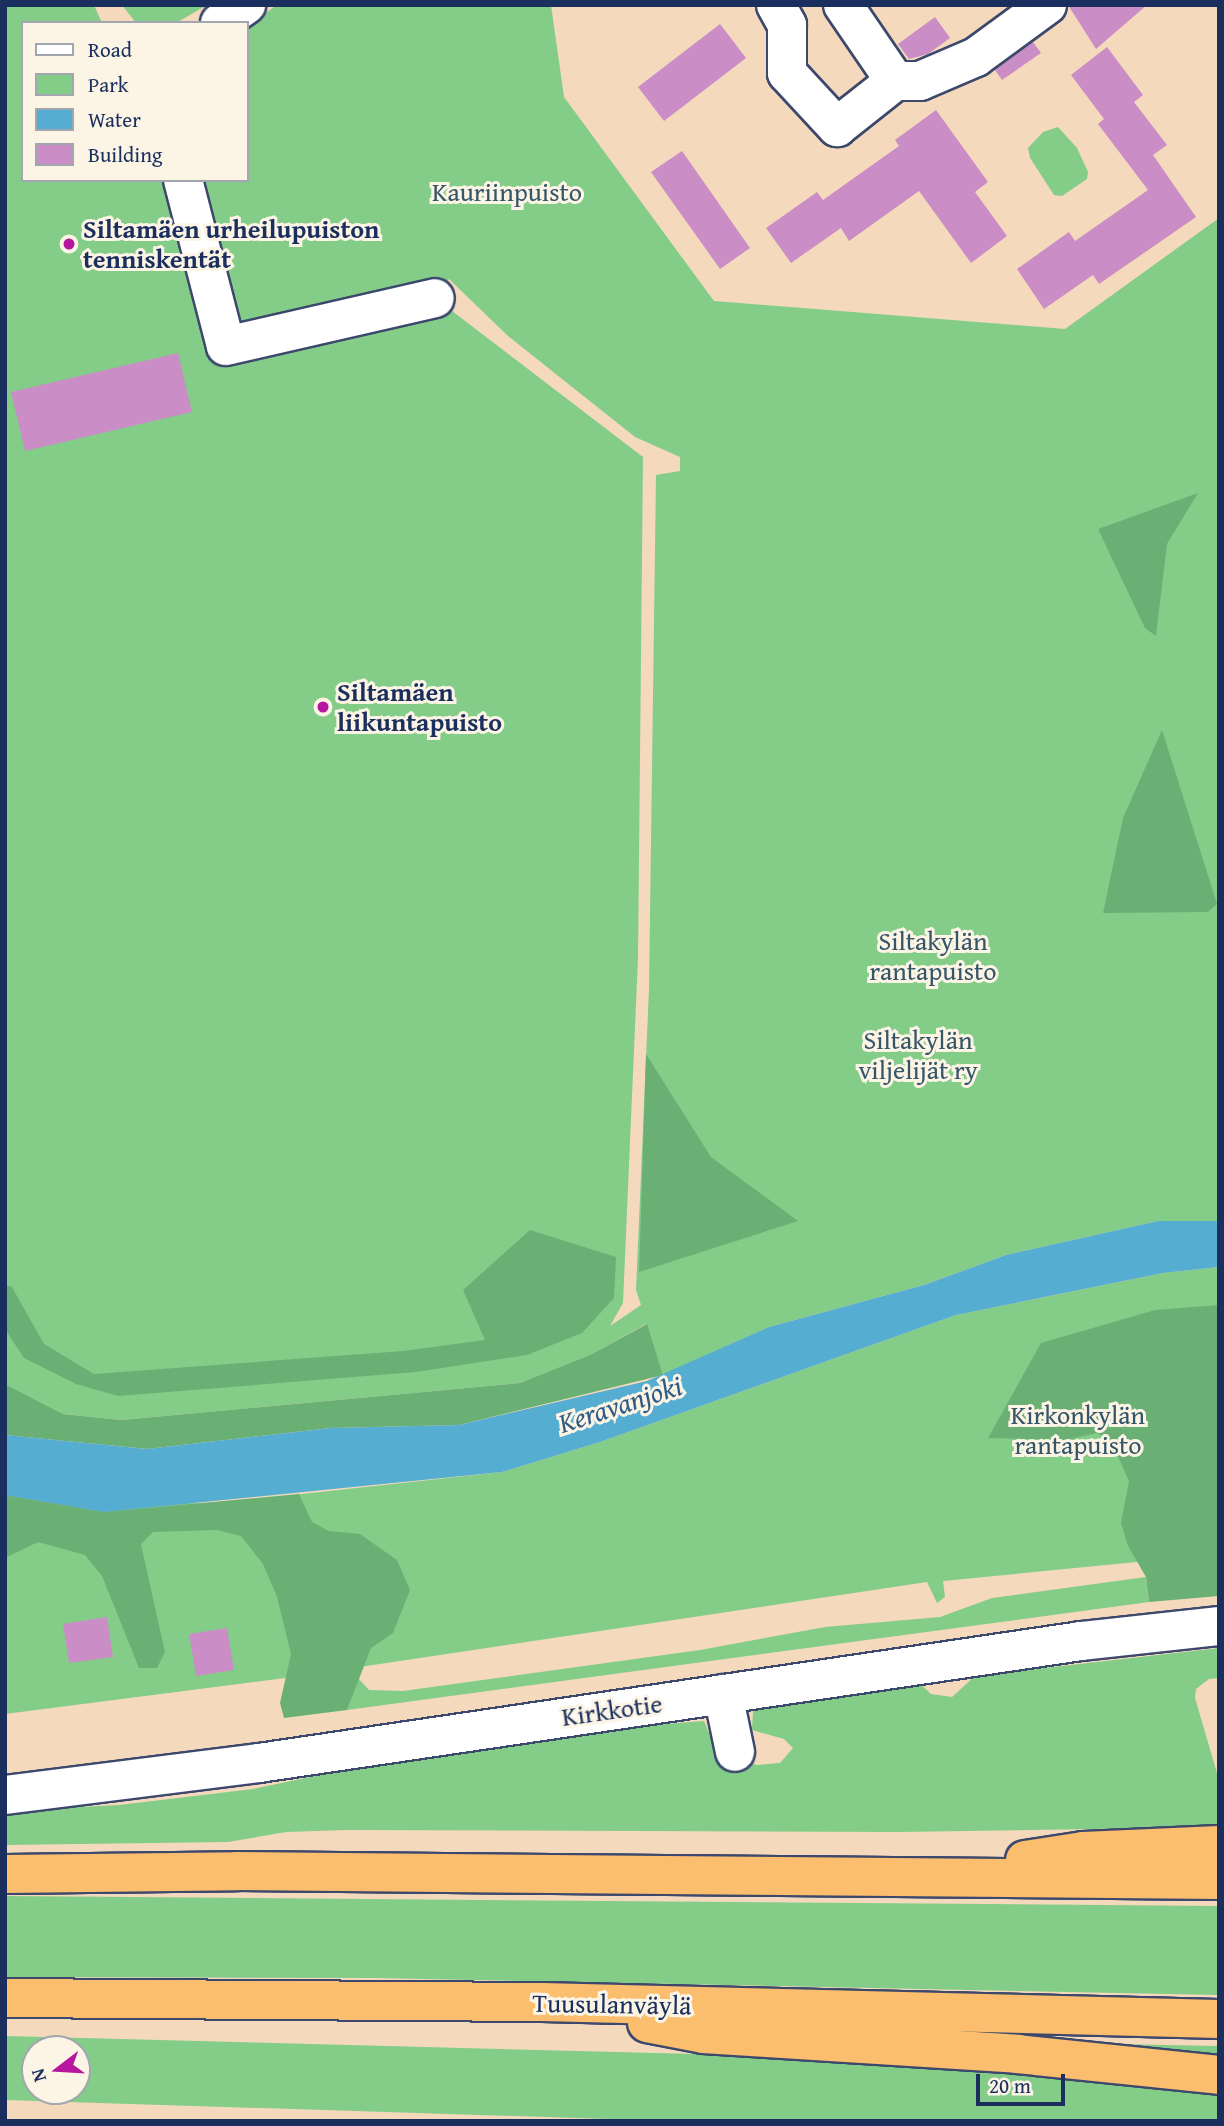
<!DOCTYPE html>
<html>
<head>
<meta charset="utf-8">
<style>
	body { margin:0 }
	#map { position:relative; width:1224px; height:2126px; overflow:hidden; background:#f4d9bc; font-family:"Gentium Book Plus",serif }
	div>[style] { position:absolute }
	.green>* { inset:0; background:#83cd89 }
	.forest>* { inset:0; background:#6ab075 }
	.water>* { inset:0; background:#55add2 }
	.building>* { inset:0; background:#cb8dc5 }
	.roads { filter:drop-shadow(2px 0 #3c486c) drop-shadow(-2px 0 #3c486c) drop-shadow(0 2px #3c486c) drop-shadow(0 -2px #3c486c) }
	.minor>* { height:38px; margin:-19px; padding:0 19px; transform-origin:19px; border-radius:19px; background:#fff }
	.highway>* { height:38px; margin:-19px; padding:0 19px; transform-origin:19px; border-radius:19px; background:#fbbd6e }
	.dots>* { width:19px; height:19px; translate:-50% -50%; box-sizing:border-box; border:4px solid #fcf5e5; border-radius:50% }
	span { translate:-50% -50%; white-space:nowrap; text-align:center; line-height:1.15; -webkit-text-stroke:6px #fcf5e5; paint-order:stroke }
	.park-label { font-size:26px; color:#355669 }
	.poi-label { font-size:26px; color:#1b2f5e; font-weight:700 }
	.left { translate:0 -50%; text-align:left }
	.street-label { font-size:26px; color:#1b2f5e }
	.water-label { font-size:28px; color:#2f5b87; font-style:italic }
	.frame { position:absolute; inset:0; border:7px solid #1b2f5e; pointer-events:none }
	.legend { position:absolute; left:21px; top:21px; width:228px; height:161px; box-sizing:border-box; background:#fcf5e5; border:2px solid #a2a6af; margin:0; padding:9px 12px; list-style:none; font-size:21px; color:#1b2f5e }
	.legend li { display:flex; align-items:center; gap:14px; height:35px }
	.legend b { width:35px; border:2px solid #a2a6af }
	.north { position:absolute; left:21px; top:2035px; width:70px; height:70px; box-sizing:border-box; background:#fcf5e5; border:2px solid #a2a6af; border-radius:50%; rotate:253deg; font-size:19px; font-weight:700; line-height:28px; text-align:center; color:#1b2f5e }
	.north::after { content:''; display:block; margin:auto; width:24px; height:32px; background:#b5179e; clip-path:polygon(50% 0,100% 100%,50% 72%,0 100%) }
	.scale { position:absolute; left:976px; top:2074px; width:89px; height:32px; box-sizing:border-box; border:4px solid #1b2f5e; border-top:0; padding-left:9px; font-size:21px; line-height:24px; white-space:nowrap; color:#1b2f5e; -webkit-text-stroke:5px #fcf5e5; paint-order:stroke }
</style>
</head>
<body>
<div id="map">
	<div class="green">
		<i style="clip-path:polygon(evenodd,5px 5px,94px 5px,102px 23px,23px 23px,23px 180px,247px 180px,247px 26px,277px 5px,551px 5px,564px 97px,714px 301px,1065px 329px,1219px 218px,1219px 1221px,1158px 1221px,1006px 1255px,924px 1285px,769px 1327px,663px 1375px,646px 1324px,592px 1354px,520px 1383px,121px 1420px,63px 1414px,5px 1384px,5px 5px,449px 279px,508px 336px,635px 437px,680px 457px,680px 471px,656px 475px,649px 989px,636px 1290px,641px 1305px,610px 1326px,623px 1303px,638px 958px,643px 457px,435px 298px,449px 279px)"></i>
		<i style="clip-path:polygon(122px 5px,207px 5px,176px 23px,136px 23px)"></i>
		<i style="clip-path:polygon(1058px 127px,1077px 148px,1088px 172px,1087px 179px,1062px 196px,1054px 195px,1030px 158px,1028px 148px,1043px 132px)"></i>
		<i style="clip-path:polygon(1219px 1267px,1219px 1554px,943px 1581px,945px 1597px,937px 1603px,927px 1582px,293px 1677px,5px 1714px,5px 1495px,212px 1504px,502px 1472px,600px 1442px,956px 1315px,1163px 1273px)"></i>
		<i style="clip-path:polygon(1146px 1577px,1149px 1602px,347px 1710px,358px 1678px,369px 1690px,403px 1691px,700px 1650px,825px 1627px,940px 1617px,992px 1598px)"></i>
		<i style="clip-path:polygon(1219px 1648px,1219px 1678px,1209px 1679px,1196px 1689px,1195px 1698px,1219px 1780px,1219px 1827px,899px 1832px,346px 1830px,286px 1832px,228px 1842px,5px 1845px,5px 1811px,119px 1805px,253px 1789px,353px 1768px,640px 1726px,704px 1721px,714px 1745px,732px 1759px,757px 1765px,780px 1763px,793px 1748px,784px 1739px,752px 1730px,753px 1711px,764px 1704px,917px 1681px,931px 1694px,952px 1697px,975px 1676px)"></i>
		<i style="clip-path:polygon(5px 1896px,1219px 1906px,1219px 1995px,374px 1978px,5px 1977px)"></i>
		<i style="clip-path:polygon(evenodd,5px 2036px,771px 2056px,1051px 2073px,1219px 2095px,1219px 2121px,671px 2121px,5px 2100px,5px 2036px,35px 2049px,77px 2049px,77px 2091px,35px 2091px,35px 2049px)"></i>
		<i style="clip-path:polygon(1113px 2044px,1219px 2046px,1219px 2061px,1111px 2050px)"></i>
	</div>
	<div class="forest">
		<i style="clip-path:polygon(1198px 493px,1167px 544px,1156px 636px,1145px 628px,1098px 529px)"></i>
		<i style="clip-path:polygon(1162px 730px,1217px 904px,1208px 912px,1103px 913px,1123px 818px)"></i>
		<i style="clip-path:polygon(646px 1054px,711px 1157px,798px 1221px,639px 1272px)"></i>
		<i style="clip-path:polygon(530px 1230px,616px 1257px,614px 1298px,582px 1333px,527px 1355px,416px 1372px,118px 1396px,76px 1384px,24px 1358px,5px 1329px,5px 1285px,12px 1287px,44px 1344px,94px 1374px,403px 1351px,485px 1340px,463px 1290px)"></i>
		<i style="clip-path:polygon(1219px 1305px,1219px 1596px,1149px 1602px,1146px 1577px,1128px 1546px,1121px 1523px,1129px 1481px,1112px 1443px,1097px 1433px,1066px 1440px,988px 1438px,1041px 1343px,1155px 1310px)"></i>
		<i style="clip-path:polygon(647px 1324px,663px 1375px,459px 1425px,331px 1428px,147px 1449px,5px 1435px,5px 1384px,63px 1414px,121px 1420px,520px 1383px,592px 1354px)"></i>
		<i style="clip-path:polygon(299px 1494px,312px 1522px,329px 1531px,360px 1534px,397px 1560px,410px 1590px,393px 1633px,371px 1648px,347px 1710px,284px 1718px,280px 1703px,291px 1654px,277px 1597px,263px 1564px,241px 1536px,217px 1530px,153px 1532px,141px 1544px,165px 1652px,157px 1668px,139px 1668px,102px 1576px,85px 1555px,38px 1542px,5px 1558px,5px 1495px,104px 1512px)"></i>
	</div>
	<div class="water">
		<i style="clip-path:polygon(1158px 1221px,1219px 1221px,1219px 1267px,1163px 1273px,956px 1315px,600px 1442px,502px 1472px,104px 1512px,5px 1495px,5px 1435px,147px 1449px,331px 1428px,459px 1425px,647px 1381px,769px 1327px,924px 1285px,1006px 1255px)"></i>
	</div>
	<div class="building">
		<i style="clip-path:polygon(1068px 5px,1147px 5px,1096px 49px)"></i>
		<i style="clip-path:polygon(935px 17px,950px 38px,928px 54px,909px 59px,898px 44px)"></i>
		<i style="clip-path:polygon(720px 24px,746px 58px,664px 121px,638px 87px)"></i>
		<i style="clip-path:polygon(1033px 42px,1041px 53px,1002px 80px,995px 70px)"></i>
		<i style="clip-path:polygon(1107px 47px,1143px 95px,1134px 102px,1167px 145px,1153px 155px,1196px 217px,1099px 284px,1093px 275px,1044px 309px,1017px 269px,1069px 232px,1075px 241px,1148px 190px,1098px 124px,1104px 119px,1071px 75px)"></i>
		<i style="clip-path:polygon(936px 110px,988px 182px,975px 192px,1007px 236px,971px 263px,919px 191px,849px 241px,841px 228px,791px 263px,766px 228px,817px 192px,823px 200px,899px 146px,895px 140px)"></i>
		<i style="clip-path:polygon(682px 151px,750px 248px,720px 269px,651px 172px)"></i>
		<i style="clip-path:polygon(178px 353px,192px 412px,25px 451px,11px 392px)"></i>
		<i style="clip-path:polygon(107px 1617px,113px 1657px,69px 1663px,63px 1624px)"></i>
		<i style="clip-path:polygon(227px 1628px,234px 1670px,196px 1676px,189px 1634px)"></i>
	</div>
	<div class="roads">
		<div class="minor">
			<i style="left:776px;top:5px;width:23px;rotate:61deg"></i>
			<i style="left:787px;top:25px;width:48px;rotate:90deg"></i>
			<i style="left:787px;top:73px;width:74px;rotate:47.2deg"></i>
			<i style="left:837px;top:127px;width:74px;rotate:-38.4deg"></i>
			<i style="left:895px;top:81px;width:92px;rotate:-124.4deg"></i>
			<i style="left:220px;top:23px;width:32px;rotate:-35deg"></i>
			<i style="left:895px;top:81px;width:25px"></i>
			<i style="left:920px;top:81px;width:61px;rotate:-23.2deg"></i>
			<i style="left:976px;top:57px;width:88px;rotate:-36.2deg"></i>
			<i style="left:183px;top:180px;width:171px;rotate:75.5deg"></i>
			<i style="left:226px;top:346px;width:214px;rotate:-12.9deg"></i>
			<i style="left:723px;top:1694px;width:59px;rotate:78.3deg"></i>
			<i style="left:5px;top:1795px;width:256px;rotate:-7.2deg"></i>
			<i style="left:259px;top:1763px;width:831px;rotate:-8.44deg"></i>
			<i style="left:1081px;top:1641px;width:139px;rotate:-6.2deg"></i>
		</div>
		<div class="highway">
			<i style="left:1025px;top:1860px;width:59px;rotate:-8.8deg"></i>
			<i style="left:1083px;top:1851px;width:136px;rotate:-2.5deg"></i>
			<i style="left:5px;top:1874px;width:232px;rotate:-0.7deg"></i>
			<i style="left:237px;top:1871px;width:982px;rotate:0.53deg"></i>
			<i style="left:5px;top:1998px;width:537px;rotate:0.43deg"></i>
			<i style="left:542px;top:2002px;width:677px;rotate:1.44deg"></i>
			<i style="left:647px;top:2023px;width:57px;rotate:11.1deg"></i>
			<i style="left:703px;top:2034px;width:315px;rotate:3.6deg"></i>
			<i style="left:1017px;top:2054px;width:203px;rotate:5.9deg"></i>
		</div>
	</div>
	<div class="dots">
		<i style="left:69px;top:244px;background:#b5179e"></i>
		<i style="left:323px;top:707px;background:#b5179e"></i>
	</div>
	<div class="park-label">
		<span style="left:507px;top:192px">Kauriinpuisto</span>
		<span style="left:933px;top:956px">Siltakylän<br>rantapuisto</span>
		<span style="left:918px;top:1055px">Siltakylän<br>viljelijät ry</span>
		<span style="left:1078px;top:1430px">Kirkonkylän<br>rantapuisto</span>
	</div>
	<div class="poi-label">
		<span class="left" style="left:83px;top:244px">Siltamäen urheilupuiston<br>tenniskentät</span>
		<span class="left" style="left:337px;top:707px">Siltamäen<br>liikuntapuisto</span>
	</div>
	<div class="street-label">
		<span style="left:612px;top:1710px;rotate:-8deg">Kirkkotie</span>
		<span style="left:612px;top:2004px;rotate:1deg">Tuusulanväylä</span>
	</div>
	<div class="water-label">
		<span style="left:620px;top:1404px;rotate:-18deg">Keravanjoki</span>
	</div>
	<div class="frame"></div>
	<ul class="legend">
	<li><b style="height:9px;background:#fff"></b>Road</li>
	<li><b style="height:19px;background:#83cd89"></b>Park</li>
	<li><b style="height:19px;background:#55add2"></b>Water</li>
	<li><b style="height:19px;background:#cb8dc5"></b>Building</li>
	</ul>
	<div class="north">N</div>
	<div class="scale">20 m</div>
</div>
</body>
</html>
